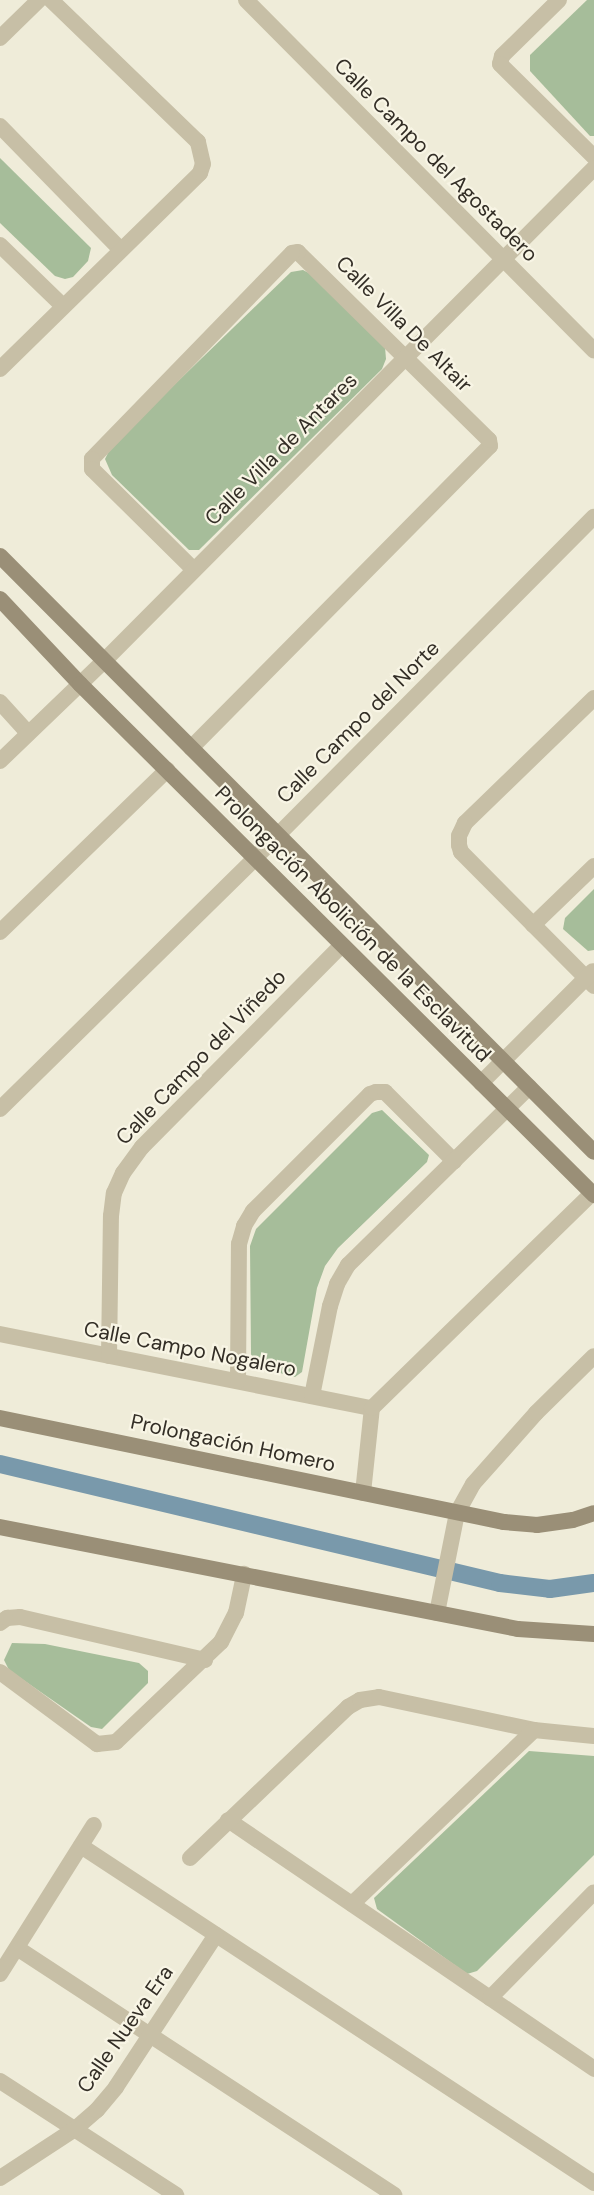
<!DOCTYPE html>
<html>
<head>
<meta charset="utf-8">
<style>
	body { margin:0 }
	#map { position:relative; width:594px; height:2195px; overflow:hidden; background:#efecd9; font-family:"DM Sans",sans-serif }
	div>[style] { position:absolute }
	.green>* { inset:0; background:#a6bd9a }
	.canal>* { height:18px; margin:-9px; padding:0 9px; transform-origin:9px; border-radius:9px; background:#7999ab }
	.minor>* { height:16px; margin:-8px; padding:0 8px; transform-origin:8px; border-radius:8px; background:#c7bfa6 }
	.tertiary>* { height:16px; margin:-8px; padding:0 8px; transform-origin:8px; border-radius:8px; background:#c7bfa6 }
	.secondary>* { height:16px; margin:-8px; padding:0 8px; transform-origin:8px; border-radius:8px; background:#9a8f77 }
	span { translate:-50% -50%; white-space:nowrap; text-align:center; line-height:1.15; -webkit-text-stroke:4.5px #f8f5e5; paint-order:stroke }
	.street-label { font-size:21px; color:#332e26 }
</style>
</head>
<body>
<div id="map">
	<div class="green">
		<i style="clip-path:polygon(587px 0,594px 0,594px 136px,590px 136px,530px 71px,530px 55px)"></i>
		<i style="clip-path:polygon(0 158px,91px 248px,88px 261px,73px 277px,65px 279px,55px 276px,0 223px)"></i>
		<i style="clip-path:polygon(303px 270px,322px 280px,385px 347px,386px 359px,382px 369px,199px 550px,189px 550px,112px 475px,105px 459px,112px 445px,291px 272px)"></i>
		<i style="clip-path:polygon(594px 889px,594px 950px,588px 951px,563px 929px,565px 918px)"></i>
		<i style="clip-path:polygon(382px 1110px,429px 1155px,427px 1162px,338px 1248px,325px 1266px,317px 1288px,302px 1372px,295px 1377px,254px 1366px,251px 1355px,250px 1246px,256px 1229px,372px 1113px)"></i>
		<i style="clip-path:polygon(12px 1643px,45px 1644px,139px 1663px,148px 1671px,148px 1683px,102px 1729px,91px 1727px,9px 1670px,4px 1660px)"></i>
		<i style="clip-path:polygon(529px 1751px,594px 1756px,594px 1855px,477px 1971px,467px 1974px,377px 1909px,374px 1898px)"></i>
	</div>
	<div class="canal">
		<i style="left:0;top:1464px;width:514px;rotate:13.39deg"></i>
		<i style="left:500px;top:1583px;width:50px;rotate:6.8deg"></i>
		<i style="left:550px;top:1589px;width:44px;rotate:-7.8deg"></i>
	</div>
	<div class="minor">
		<i style="left:246px;top:0;width:494px;rotate:45.2deg"></i>
		<i style="left:559px;top:0;width:80px;rotate:135.5deg"></i>
		<i style="left:502px;top:56px;width:8px;rotate:104deg"></i>
		<i style="left:500px;top:64px;width:132px;rotate:44.7deg"></i>
		<i style="left:0;top:38px;width:54px;rotate:-44.3deg"></i>
		<i style="left:0;top:126px;width:172px;rotate:45.7deg"></i>
		<i style="left:0;top:245px;width:88px;rotate:44.1deg"></i>
		<i style="left:0;top:369px;width:280px;rotate:-44.4deg"></i>
		<i style="left:200px;top:173px;width:9px;rotate:-72deg"></i>
		<i style="left:203px;top:164px;width:23px;rotate:-103deg"></i>
		<i style="left:198px;top:142px;width:204px;rotate:-136deg"></i>
		<i style="left:594px;top:698px;width:180px;rotate:135.9deg"></i>
		<i style="left:465px;top:823px;width:14px;rotate:115deg"></i>
		<i style="left:459px;top:836px;width:9px;rotate:90deg"></i>
		<i style="left:459px;top:845px;width:7px;rotate:74deg"></i>
		<i style="left:461px;top:852px;width:189px;rotate:45.2deg"></i>
		<i style="left:0;top:702px;width:42px;rotate:47.9deg"></i>
		<i style="left:191px;top:748px;width:425px;rotate:-45.3deg"></i>
		<i style="left:490px;top:446px;width:6px;rotate:-99deg"></i>
		<i style="left:489px;top:440px;width:268px;rotate:-135.5deg"></i>
		<i style="left:298px;top:252px;width:6px;rotate:171deg"></i>
		<i style="left:292px;top:253px;width:287px;rotate:134.2deg"></i>
		<i style="left:92px;top:459px;width:10px;rotate:90deg"></i>
		<i style="left:92px;top:469px;width:142px;rotate:44.7deg"></i>
		<i style="left:0;top:761px;width:144px;rotate:-43.9deg"></i>
		<i style="left:104px;top:661px;width:695px;rotate:-45.17deg"></i>
		<i style="left:533px;top:925px;width:85px;rotate:-44deg"></i>
		<i style="left:0;top:932px;width:233px;rotate:-44.1deg"></i>
		<i style="left:481px;top:1083px;width:158px;rotate:-45deg"></i>
		<i style="left:0;top:1109px;width:358px;rotate:-44.5deg"></i>
		<i style="left:0;top:1334px;width:379px;rotate:11.3deg"></i>
		<i style="left:109px;top:1356px;width:140px;rotate:-89.2deg"></i>
		<i style="left:111px;top:1216px;width:23px;rotate:-83deg"></i>
		<i style="left:114px;top:1193px;width:22px;rotate:-66deg"></i>
		<i style="left:123px;top:1173px;width:32px;rotate:-54deg"></i>
		<i style="left:142px;top:1147px;width:284px;rotate:-45.3deg"></i>
		<i style="left:238px;top:1381px;width:137px;rotate:-89.6deg"></i>
		<i style="left:239px;top:1244px;width:19px;rotate:-74deg"></i>
		<i style="left:244px;top:1226px;width:17px;rotate:-59deg"></i>
		<i style="left:253px;top:1211px;width:165px;rotate:-45deg"></i>
		<i style="left:370px;top:1094px;width:6px;rotate:-18deg"></i>
		<i style="left:376px;top:1092px;width:9px"></i>
		<i style="left:385px;top:1092px;width:98px;rotate:45deg"></i>
		<i style="left:312px;top:1396px;width:92px;rotate:-78.7deg"></i>
		<i style="left:330px;top:1306px;width:23px;rotate:-72deg"></i>
		<i style="left:337px;top:1284px;width:22px;rotate:-60deg"></i>
		<i style="left:348px;top:1265px;width:254px;rotate:-44.5deg"></i>
		<i style="left:363px;top:1493px;width:85px;rotate:-84deg"></i>
		<i style="left:372px;top:1408px;width:308px;rotate:-44.3deg"></i>
		<i style="left:437px;top:1613px;width:102px;rotate:-78.7deg"></i>
		<i style="left:457px;top:1513px;width:33px;rotate:-61deg"></i>
		<i style="left:473px;top:1484px;width:95px;rotate:-48.4deg"></i>
		<i style="left:536px;top:1413px;width:81px;rotate:-44.5deg"></i>
		<i style="left:0;top:1623px;width:9px;rotate:-36deg"></i>
		<i style="left:7px;top:1618px;width:13px;rotate:-4deg"></i>
		<i style="left:20px;top:1617px;width:190px;rotate:13.1deg"></i>
		<i style="left:0;top:1672px;width:121px;rotate:36.6deg"></i>
		<i style="left:97px;top:1744px;width:19px;rotate:-6deg"></i>
		<i style="left:116px;top:1742px;width:145px;rotate:-43.6deg"></i>
		<i style="left:221px;top:1642px;width:33px;rotate:-63deg"></i>
		<i style="left:236px;top:1613px;width:40px;rotate:-78deg"></i>
		<i style="left:228px;top:1820px;width:443px;rotate:34.2deg"></i>
		<i style="left:81px;top:1846px;width:614px;rotate:33.3deg"></i>
		<i style="left:190px;top:1858px;width:219px;rotate:-43.7deg"></i>
		<i style="left:348px;top:1707px;width:14px;rotate:-30deg"></i>
		<i style="left:360px;top:1700px;width:19px;rotate:-9deg"></i>
		<i style="left:379px;top:1697px;width:158px;rotate:12deg"></i>
		<i style="left:534px;top:1730px;width:60px;rotate:5.7deg"></i>
		<i style="left:352px;top:1904px;width:252px;rotate:-43.7deg"></i>
		<i style="left:17px;top:1948px;width:451px;rotate:33.2deg"></i>
		<i style="left:0;top:1974px;width:176px;rotate:-57.8deg"></i>
		<i style="left:490px;top:1998px;width:148px;rotate:-45.5deg"></i>
		<i style="left:0;top:2081px;width:210px;rotate:32.9deg"></i>
		<i style="left:0;top:2178px;width:90px;rotate:-33.2deg"></i>
		<i style="left:75px;top:2129px;width:29px;rotate:-41deg"></i>
		<i style="left:97px;top:2110px;width:30px;rotate:-50deg"></i>
		<i style="left:116px;top:2087px;width:182px;rotate:-56.7deg"></i>
	</div>
	<div class="tertiary">
		<i style="left:255px;top:858px;width:481px;rotate:-45.2deg"></i>
	</div>
	<div class="secondary">
		<i style="left:0;top:556px;width:841px;rotate:45.1deg"></i>
		<i style="left:0;top:599px;width:117px;rotate:46.7deg"></i>
		<i style="left:80px;top:684px;width:725px;rotate:44.83deg"></i>
		<i style="left:0;top:1418px;width:515px;rotate:11.66deg"></i>
		<i style="left:504px;top:1522px;width:33px;rotate:5deg"></i>
		<i style="left:537px;top:1525px;width:36px;rotate:-8deg"></i>
		<i style="left:573px;top:1520px;width:22px;rotate:-18deg"></i>
		<i style="left:0;top:1527px;width:528px;rotate:11.14deg"></i>
		<i style="left:518px;top:1629px;width:76px;rotate:3.8deg"></i>
	</div>
	<div class="street-label">
		<span style="left:436px;top:160px;rotate:45deg">Calle Campo del Agostadero</span>
		<span style="left:404px;top:324px;rotate:45deg">Calle Villa De Altair</span>
		<span style="left:281px;top:449px;rotate:-45deg">Calle Villa de Antares</span>
		<span style="left:358px;top:722px;rotate:-45deg">Calle Campo del Norte</span>
		<span style="left:353px;top:924px;rotate:45deg">Prolongación Abolición de la Esclavitud</span>
		<span style="left:201px;top:1057px;rotate:-46deg">Calle Campo del Viñedo</span>
		<span style="left:190px;top:1349px;rotate:11deg">Calle Campo Nogalero</span>
		<span style="left:233px;top:1443px;rotate:12deg">Prolongación Homero</span>
		<span style="left:125px;top:2029px;rotate:-55deg">Calle Nueva Era</span>
	</div>
</div>
</body>
</html>
